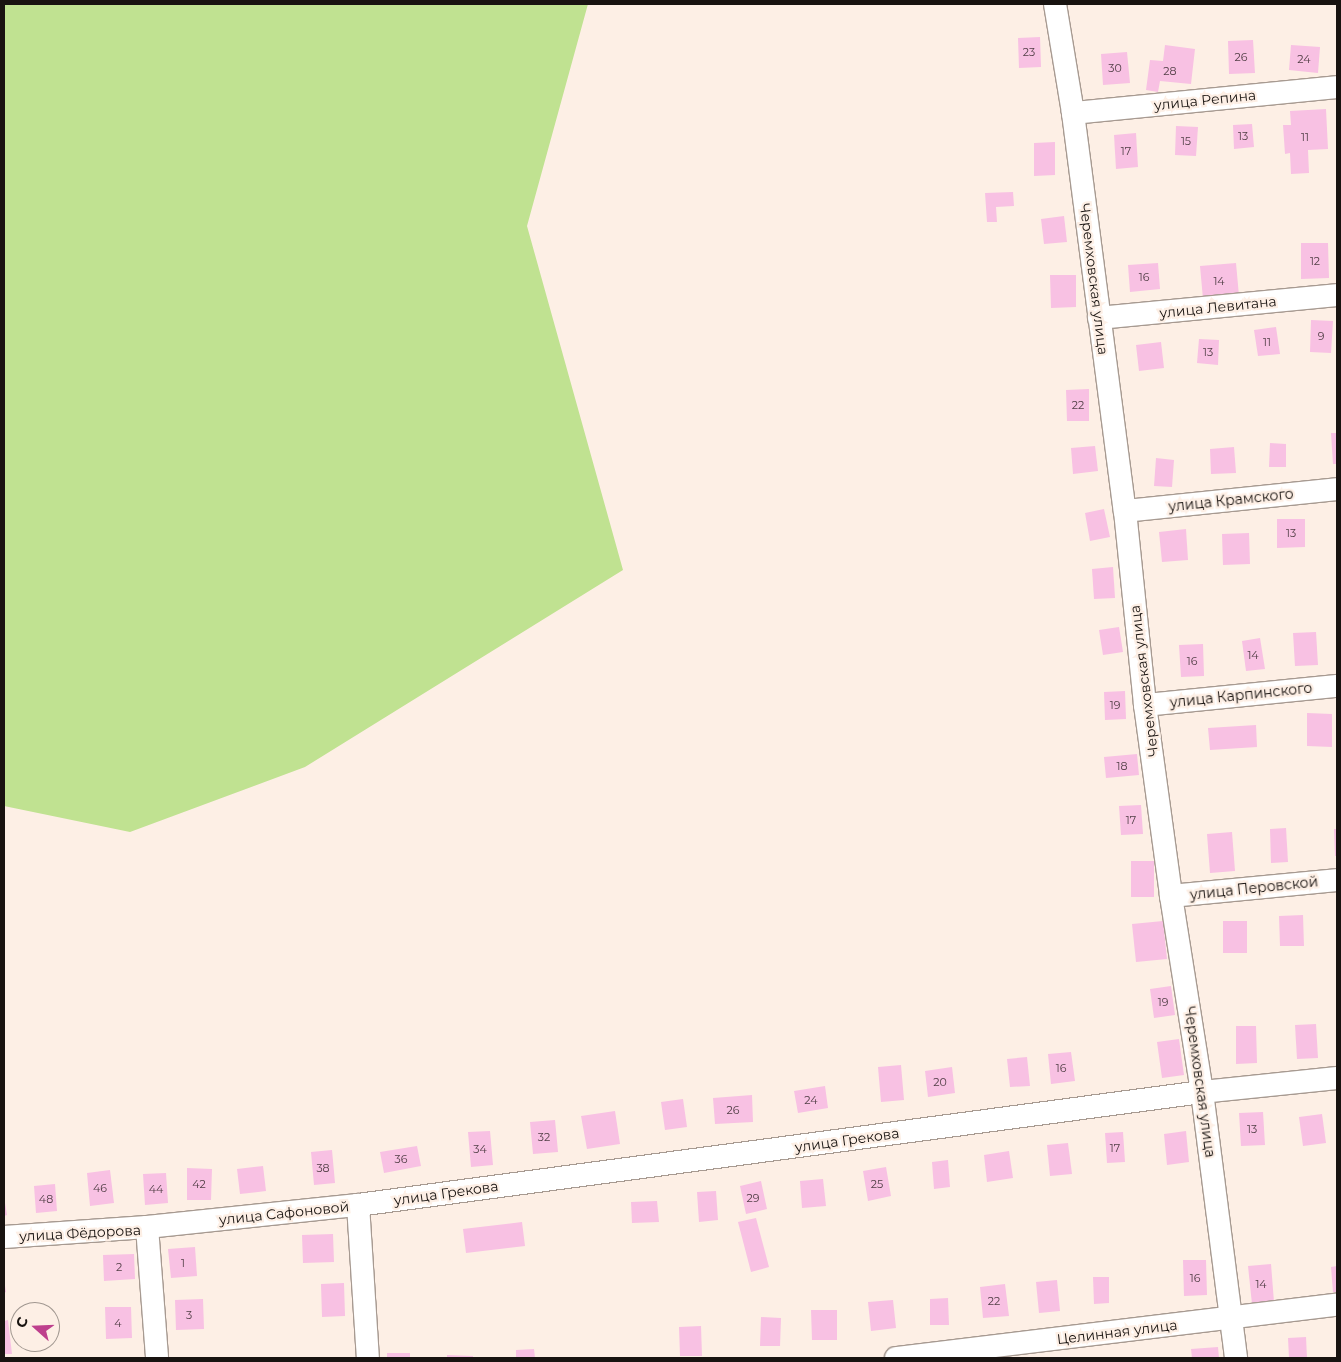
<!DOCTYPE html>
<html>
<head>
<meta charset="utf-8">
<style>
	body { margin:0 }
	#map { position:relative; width:1341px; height:1362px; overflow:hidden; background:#fdefe5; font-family:Montserrat,sans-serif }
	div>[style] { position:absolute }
	.green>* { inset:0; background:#c0e291 }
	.building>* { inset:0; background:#f8c1e3 }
	.roads { filter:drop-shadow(1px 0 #a79a91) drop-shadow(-1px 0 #a79a91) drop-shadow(0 1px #a79a91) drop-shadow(0 -1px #a79a91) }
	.minor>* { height:22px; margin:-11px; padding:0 11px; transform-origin:11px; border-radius:11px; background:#fff }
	span { translate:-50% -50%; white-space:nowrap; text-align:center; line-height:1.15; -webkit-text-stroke:4.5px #fdefe5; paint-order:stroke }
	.number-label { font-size:11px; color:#503e45 }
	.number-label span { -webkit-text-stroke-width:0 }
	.street-label { font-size:14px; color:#181310 }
	.frame { position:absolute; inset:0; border:5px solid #181310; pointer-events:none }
	.north { position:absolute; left:10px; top:1302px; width:50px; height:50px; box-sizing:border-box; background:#fdefe5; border:1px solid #a19790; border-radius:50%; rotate:290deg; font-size:14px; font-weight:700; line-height:20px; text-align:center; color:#181310 }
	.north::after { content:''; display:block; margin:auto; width:18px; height:22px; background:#be408d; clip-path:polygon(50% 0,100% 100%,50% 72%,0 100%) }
</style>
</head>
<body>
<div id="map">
	<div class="green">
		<i style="clip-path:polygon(4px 4px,588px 4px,527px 226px,623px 570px,305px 767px,130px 832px,4px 806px)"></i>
	</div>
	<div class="building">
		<i style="clip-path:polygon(1040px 37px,1041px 67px,1019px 68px,1018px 38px)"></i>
		<i style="clip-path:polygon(1253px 40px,1255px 73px,1229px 74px,1228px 41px)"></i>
		<i style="clip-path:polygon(1165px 45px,1195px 49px,1191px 84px,1160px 81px,1158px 92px,1146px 90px,1150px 60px,1163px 61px)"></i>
		<i style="clip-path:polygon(1291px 45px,1320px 47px,1318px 73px,1289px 70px)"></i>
		<i style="clip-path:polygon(1127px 52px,1130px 83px,1103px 85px,1101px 54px)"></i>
		<i style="clip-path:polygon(1326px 109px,1328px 149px,1308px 150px,1309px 173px,1291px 174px,1290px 153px,1285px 154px,1283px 125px,1291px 125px,1290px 111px)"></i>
		<i style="clip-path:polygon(1252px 124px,1254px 147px,1234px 149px,1233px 125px)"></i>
		<i style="clip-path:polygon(1176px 126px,1198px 127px,1196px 156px,1175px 155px)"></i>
		<i style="clip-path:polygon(1136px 133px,1138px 167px,1116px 169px,1114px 135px)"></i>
		<i style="clip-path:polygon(1055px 142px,1055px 175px,1034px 176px,1034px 143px)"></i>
		<i style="clip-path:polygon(1013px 192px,1014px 206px,996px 207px,997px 222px,987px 222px,985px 193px)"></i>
		<i style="clip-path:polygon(1064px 216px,1067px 242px,1044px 244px,1041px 219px)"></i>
		<i style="clip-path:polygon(1301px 243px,1328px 243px,1329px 278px,1301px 279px)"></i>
		<i style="clip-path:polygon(1158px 263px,1160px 289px,1130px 292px,1128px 265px)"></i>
		<i style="clip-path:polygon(1236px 263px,1239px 296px,1203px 299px,1200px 266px)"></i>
		<i style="clip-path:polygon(1050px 275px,1076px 275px,1076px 307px,1051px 308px)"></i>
		<i style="clip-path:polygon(1311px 320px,1333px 321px,1331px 353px,1310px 352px)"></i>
		<i style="clip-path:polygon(1276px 327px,1280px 354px,1258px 356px,1254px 330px)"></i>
		<i style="clip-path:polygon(1199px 339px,1219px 340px,1218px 365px,1197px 363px)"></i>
		<i style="clip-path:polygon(1161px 342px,1164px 368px,1139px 371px,1136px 345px)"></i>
		<i style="clip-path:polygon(1089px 389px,1089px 421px,1067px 421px,1066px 390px)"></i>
		<i style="clip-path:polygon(1331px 433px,1337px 433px,1337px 464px,1333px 464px)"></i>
		<i style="clip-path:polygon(1270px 443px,1286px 444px,1286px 467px,1269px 467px)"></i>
		<i style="clip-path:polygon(1095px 446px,1098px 471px,1073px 474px,1071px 448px)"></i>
		<i style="clip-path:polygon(1234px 447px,1236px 473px,1211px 474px,1210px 449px)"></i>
		<i style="clip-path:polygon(1156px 458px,1174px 460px,1172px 487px,1154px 486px)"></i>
		<i style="clip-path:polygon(1104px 509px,1110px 537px,1090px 541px,1085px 513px)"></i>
		<i style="clip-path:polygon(1277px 519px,1305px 519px,1305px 547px,1277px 548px)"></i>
		<i style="clip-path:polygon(1186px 529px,1188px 560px,1162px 562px,1159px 532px)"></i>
		<i style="clip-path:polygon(1249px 533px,1250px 564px,1223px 565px,1222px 534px)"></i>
		<i style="clip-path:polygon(1113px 567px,1115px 598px,1094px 599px,1092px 569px)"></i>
		<i style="clip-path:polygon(1119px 627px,1123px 652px,1103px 655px,1099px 630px)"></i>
		<i style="clip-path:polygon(1316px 632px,1318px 665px,1295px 666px,1293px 633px)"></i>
		<i style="clip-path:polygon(1260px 638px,1265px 669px,1246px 671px,1242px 641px)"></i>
		<i style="clip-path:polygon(1203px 644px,1204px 676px,1181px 677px,1179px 645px)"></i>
		<i style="clip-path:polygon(1125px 691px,1126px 719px,1105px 720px,1104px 692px)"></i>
		<i style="clip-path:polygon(1307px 713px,1332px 714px,1332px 747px,1307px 746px)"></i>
		<i style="clip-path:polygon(1256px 725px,1257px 747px,1210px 750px,1208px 728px)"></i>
		<i style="clip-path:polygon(1137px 754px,1139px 775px,1106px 778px,1104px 757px)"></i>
		<i style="clip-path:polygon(1141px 805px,1143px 834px,1121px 835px,1119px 806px)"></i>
		<i style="clip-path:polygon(1286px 828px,1288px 862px,1271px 863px,1270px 829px)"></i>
		<i style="clip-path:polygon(1334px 829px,1337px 829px,1337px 856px,1335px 856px)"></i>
		<i style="clip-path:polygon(1232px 832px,1235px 871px,1210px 873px,1207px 834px)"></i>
		<i style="clip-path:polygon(1131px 861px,1154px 861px,1154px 897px,1131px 897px)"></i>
		<i style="clip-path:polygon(1303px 915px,1304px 946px,1280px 946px,1279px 916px)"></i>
		<i style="clip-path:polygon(1163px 921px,1167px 959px,1136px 962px,1132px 924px)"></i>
		<i style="clip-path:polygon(1223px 921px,1247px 921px,1247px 953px,1223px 953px)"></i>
		<i style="clip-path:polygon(1171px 986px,1175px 1015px,1154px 1018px,1150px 989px)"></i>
		<i style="clip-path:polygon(1316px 1024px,1318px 1058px,1297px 1059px,1295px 1025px)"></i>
		<i style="clip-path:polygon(1236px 1026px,1256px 1026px,1257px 1063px,1236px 1064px)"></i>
		<i style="clip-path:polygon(1179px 1039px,1184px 1075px,1162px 1078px,1157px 1042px)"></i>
		<i style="clip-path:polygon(1071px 1052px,1075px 1081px,1051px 1084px,1048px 1054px)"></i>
		<i style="clip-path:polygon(1027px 1057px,1030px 1086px,1010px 1087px,1007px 1059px)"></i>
		<i style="clip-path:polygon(901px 1065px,904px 1100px,881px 1102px,878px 1067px)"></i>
		<i style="clip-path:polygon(952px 1067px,955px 1093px,928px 1097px,925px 1071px)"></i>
		<i style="clip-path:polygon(825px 1086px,828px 1108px,798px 1113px,794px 1091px)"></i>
		<i style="clip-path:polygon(752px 1095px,753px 1122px,715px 1124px,713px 1098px)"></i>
		<i style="clip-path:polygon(683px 1099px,687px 1127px,665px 1130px,661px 1102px)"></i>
		<i style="clip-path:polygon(615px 1111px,620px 1144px,587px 1149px,581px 1116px)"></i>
		<i style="clip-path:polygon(1263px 1112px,1265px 1145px,1241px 1146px,1239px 1113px)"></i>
		<i style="clip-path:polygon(1322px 1114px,1326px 1143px,1303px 1146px,1299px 1117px)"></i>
		<i style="clip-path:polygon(555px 1120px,558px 1152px,533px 1154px,530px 1122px)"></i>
		<i style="clip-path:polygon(490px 1131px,493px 1165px,471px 1167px,468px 1132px)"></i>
		<i style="clip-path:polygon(1186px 1131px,1189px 1162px,1167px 1165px,1164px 1134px)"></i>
		<i style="clip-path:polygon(1123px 1132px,1125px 1162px,1107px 1163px,1105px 1133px)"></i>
		<i style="clip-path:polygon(1068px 1143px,1072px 1174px,1050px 1176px,1047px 1145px)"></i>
		<i style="clip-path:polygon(417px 1146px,421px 1166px,384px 1173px,380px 1152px)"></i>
		<i style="clip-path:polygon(332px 1150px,335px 1183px,314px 1185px,311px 1152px)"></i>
		<i style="clip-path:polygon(1009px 1151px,1013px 1178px,987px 1182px,984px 1155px)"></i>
		<i style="clip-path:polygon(948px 1160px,950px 1187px,934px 1189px,932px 1162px)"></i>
		<i style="clip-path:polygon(263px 1166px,266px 1191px,240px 1194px,237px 1169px)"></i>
		<i style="clip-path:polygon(886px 1167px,891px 1196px,868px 1201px,863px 1171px)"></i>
		<i style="clip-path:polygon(187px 1168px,212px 1169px,211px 1200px,187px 1200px)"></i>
		<i style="clip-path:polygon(110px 1170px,114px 1203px,90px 1206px,87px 1173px)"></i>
		<i style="clip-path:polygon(166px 1173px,168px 1203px,145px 1205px,143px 1174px)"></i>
		<i style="clip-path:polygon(823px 1179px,826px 1206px,802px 1208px,800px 1181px)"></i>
		<i style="clip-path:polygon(761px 1181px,767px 1209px,746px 1214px,740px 1186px)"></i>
		<i style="clip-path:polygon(55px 1184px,57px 1211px,36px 1213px,34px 1186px)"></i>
		<i style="clip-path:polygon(716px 1191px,718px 1220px,699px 1222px,697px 1192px)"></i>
		<i style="clip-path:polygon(4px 1197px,7px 1215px,4px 1216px)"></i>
		<i style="clip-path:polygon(657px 1201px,659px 1222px,632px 1223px,631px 1202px)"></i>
		<i style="clip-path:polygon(756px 1218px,769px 1267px,751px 1272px,738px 1222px)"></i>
		<i style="clip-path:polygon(522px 1222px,525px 1246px,466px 1253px,463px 1229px)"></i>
		<i style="clip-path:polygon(333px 1234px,334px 1262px,303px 1263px,302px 1235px)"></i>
		<i style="clip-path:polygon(195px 1247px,197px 1276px,171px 1278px,168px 1249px)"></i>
		<i style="clip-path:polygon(134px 1254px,135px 1279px,104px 1281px,103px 1255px)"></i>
		<i style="clip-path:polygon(1183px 1260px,1206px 1260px,1207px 1295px,1184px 1296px)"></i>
		<i style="clip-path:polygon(1271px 1264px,1274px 1302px,1252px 1304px,1248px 1266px)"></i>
		<i style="clip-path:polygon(1337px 1266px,1337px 1292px,1333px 1292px,1331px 1267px)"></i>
		<i style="clip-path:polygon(1093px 1277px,1109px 1277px,1109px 1303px,1094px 1304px)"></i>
		<i style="clip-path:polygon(4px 1280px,6px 1292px,4px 1293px)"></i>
		<i style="clip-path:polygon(1057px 1280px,1060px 1311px,1039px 1313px,1036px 1282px)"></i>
		<i style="clip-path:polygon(344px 1283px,345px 1316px,322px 1317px,321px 1284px)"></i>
		<i style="clip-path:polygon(1005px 1284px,1009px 1316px,983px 1318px,980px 1287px)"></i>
		<i style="clip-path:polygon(948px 1298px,949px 1325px,930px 1325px,930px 1299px)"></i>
		<i style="clip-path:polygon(203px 1299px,204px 1329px,176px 1330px,175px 1300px)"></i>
		<i style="clip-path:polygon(893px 1300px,896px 1328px,871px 1331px,868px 1302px)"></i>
		<i style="clip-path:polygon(105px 1307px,131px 1307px,132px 1338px,106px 1339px)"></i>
		<i style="clip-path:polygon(811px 1310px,837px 1310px,837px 1340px,812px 1340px)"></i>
		<i style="clip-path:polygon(761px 1317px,781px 1318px,780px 1346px,760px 1346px)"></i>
		<i style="clip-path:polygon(8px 1320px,12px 1354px,4px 1354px,4px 1321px)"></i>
		<i style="clip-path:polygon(701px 1326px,702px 1356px,680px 1356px,679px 1327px)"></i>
		<i style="clip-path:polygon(1306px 1337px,1307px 1358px,1289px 1358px,1288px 1338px)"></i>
		<i style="clip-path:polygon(1218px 1347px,1219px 1358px,1192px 1358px,1191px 1349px)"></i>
		<i style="clip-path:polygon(534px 1349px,535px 1358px,516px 1358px,516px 1350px)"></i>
		<i style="clip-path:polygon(387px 1353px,410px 1353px,410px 1358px,387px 1358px)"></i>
		<i style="clip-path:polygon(447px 1355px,473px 1356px,473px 1358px,447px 1358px)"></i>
	</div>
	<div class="roads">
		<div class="minor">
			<i style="left:1055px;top:4px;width:110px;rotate:80.6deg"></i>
			<i style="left:1073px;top:113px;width:401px;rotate:82.6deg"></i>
			<i style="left:1125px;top:511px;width:195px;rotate:84.1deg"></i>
			<i style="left:1145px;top:705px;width:193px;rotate:82.2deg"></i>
			<i style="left:1171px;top:896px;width:198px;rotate:81deg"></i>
			<i style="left:1202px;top:1092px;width:268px;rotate:82.7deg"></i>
			<i style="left:1073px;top:113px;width:265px;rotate:-5.6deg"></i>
			<i style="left:1099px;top:318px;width:239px;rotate:-5.5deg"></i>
			<i style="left:1125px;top:511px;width:213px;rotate:-5.9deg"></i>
			<i style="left:1145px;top:705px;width:193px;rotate:-5.7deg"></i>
			<i style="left:1171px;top:896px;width:167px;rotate:-5.5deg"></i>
			<i style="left:358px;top:1205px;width:852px;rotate:-7.63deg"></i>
			<i style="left:1202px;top:1092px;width:136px;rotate:-5.9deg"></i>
			<i style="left:147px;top:1227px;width:212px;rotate:-6deg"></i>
			<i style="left:358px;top:1205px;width:153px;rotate:86.3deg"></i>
			<i style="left:4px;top:1237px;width:143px;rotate:-4deg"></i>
			<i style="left:147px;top:1227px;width:131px;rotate:85.6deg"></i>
			<i style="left:896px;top:1358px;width:444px;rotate:-6.9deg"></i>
		</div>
	</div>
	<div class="number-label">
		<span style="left:1029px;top:52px">23</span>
		<span style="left:1241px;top:57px">26</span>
		<span style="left:1304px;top:59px">24</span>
		<span style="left:1115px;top:68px">30</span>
		<span style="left:1170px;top:71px">28</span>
		<span style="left:1243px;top:136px">13</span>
		<span style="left:1305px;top:137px">11</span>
		<span style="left:1186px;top:141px">15</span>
		<span style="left:1126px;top:151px">17</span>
		<span style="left:1315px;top:261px">12</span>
		<span style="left:1144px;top:277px">16</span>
		<span style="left:1219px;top:281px">14</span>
		<span style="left:1321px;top:336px">9</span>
		<span style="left:1267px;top:342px">11</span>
		<span style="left:1208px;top:352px">13</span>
		<span style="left:1078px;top:405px">22</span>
		<span style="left:1291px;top:533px">13</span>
		<span style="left:1253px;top:655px">14</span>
		<span style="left:1192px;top:661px">16</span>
		<span style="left:1115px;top:705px">19</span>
		<span style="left:1122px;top:766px">18</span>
		<span style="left:1131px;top:820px">17</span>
		<span style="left:1163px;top:1002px">19</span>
		<span style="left:1061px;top:1068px">16</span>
		<span style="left:940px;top:1082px">20</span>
		<span style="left:811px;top:1100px">24</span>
		<span style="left:733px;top:1110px">26</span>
		<span style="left:1252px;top:1129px">13</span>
		<span style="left:544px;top:1137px">32</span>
		<span style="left:1115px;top:1148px">17</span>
		<span style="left:480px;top:1149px">34</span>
		<span style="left:401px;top:1159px">36</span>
		<span style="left:323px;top:1168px">38</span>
		<span style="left:199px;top:1184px">42</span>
		<span style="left:877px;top:1184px">25</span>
		<span style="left:100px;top:1188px">46</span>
		<span style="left:156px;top:1189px">44</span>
		<span style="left:753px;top:1198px">29</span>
		<span style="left:46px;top:1199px">48</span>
		<span style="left:183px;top:1263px">1</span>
		<span style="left:119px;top:1267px">2</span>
		<span style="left:1195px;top:1278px">16</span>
		<span style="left:1261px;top:1284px">14</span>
		<span style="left:994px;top:1301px">22</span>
		<span style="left:189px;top:1315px">3</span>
		<span style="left:118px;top:1323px">4</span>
	</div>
	<div class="street-label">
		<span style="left:1205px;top:100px;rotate:-6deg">улица Репина</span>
		<span style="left:1094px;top:279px;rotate:83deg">Черемховская улица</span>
		<span style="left:1218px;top:307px;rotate:-6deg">улица Левитана</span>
		<span style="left:1231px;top:500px;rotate:-6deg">улица Крамского</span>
		<span style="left:1144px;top:681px;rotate:-97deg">Черемховская улица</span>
		<span style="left:1241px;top:695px;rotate:-6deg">улица Карпинского</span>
		<span style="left:1254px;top:888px;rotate:-6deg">улица Перовской</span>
		<span style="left:1200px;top:1082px;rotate:82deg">Черемховская улица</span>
		<span style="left:847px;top:1140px;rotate:-8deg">улица Грекова</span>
		<span style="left:446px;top:1193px;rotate:-8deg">улица Грекова</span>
		<span style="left:284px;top:1213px;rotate:-6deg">улица Сафоновой</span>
		<span style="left:80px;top:1233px;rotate:-3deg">улица Фёдорова</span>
		<span style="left:1117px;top:1332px;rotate:-7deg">Целинная улица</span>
	</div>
	<div class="frame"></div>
	<div class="north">С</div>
</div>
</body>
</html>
